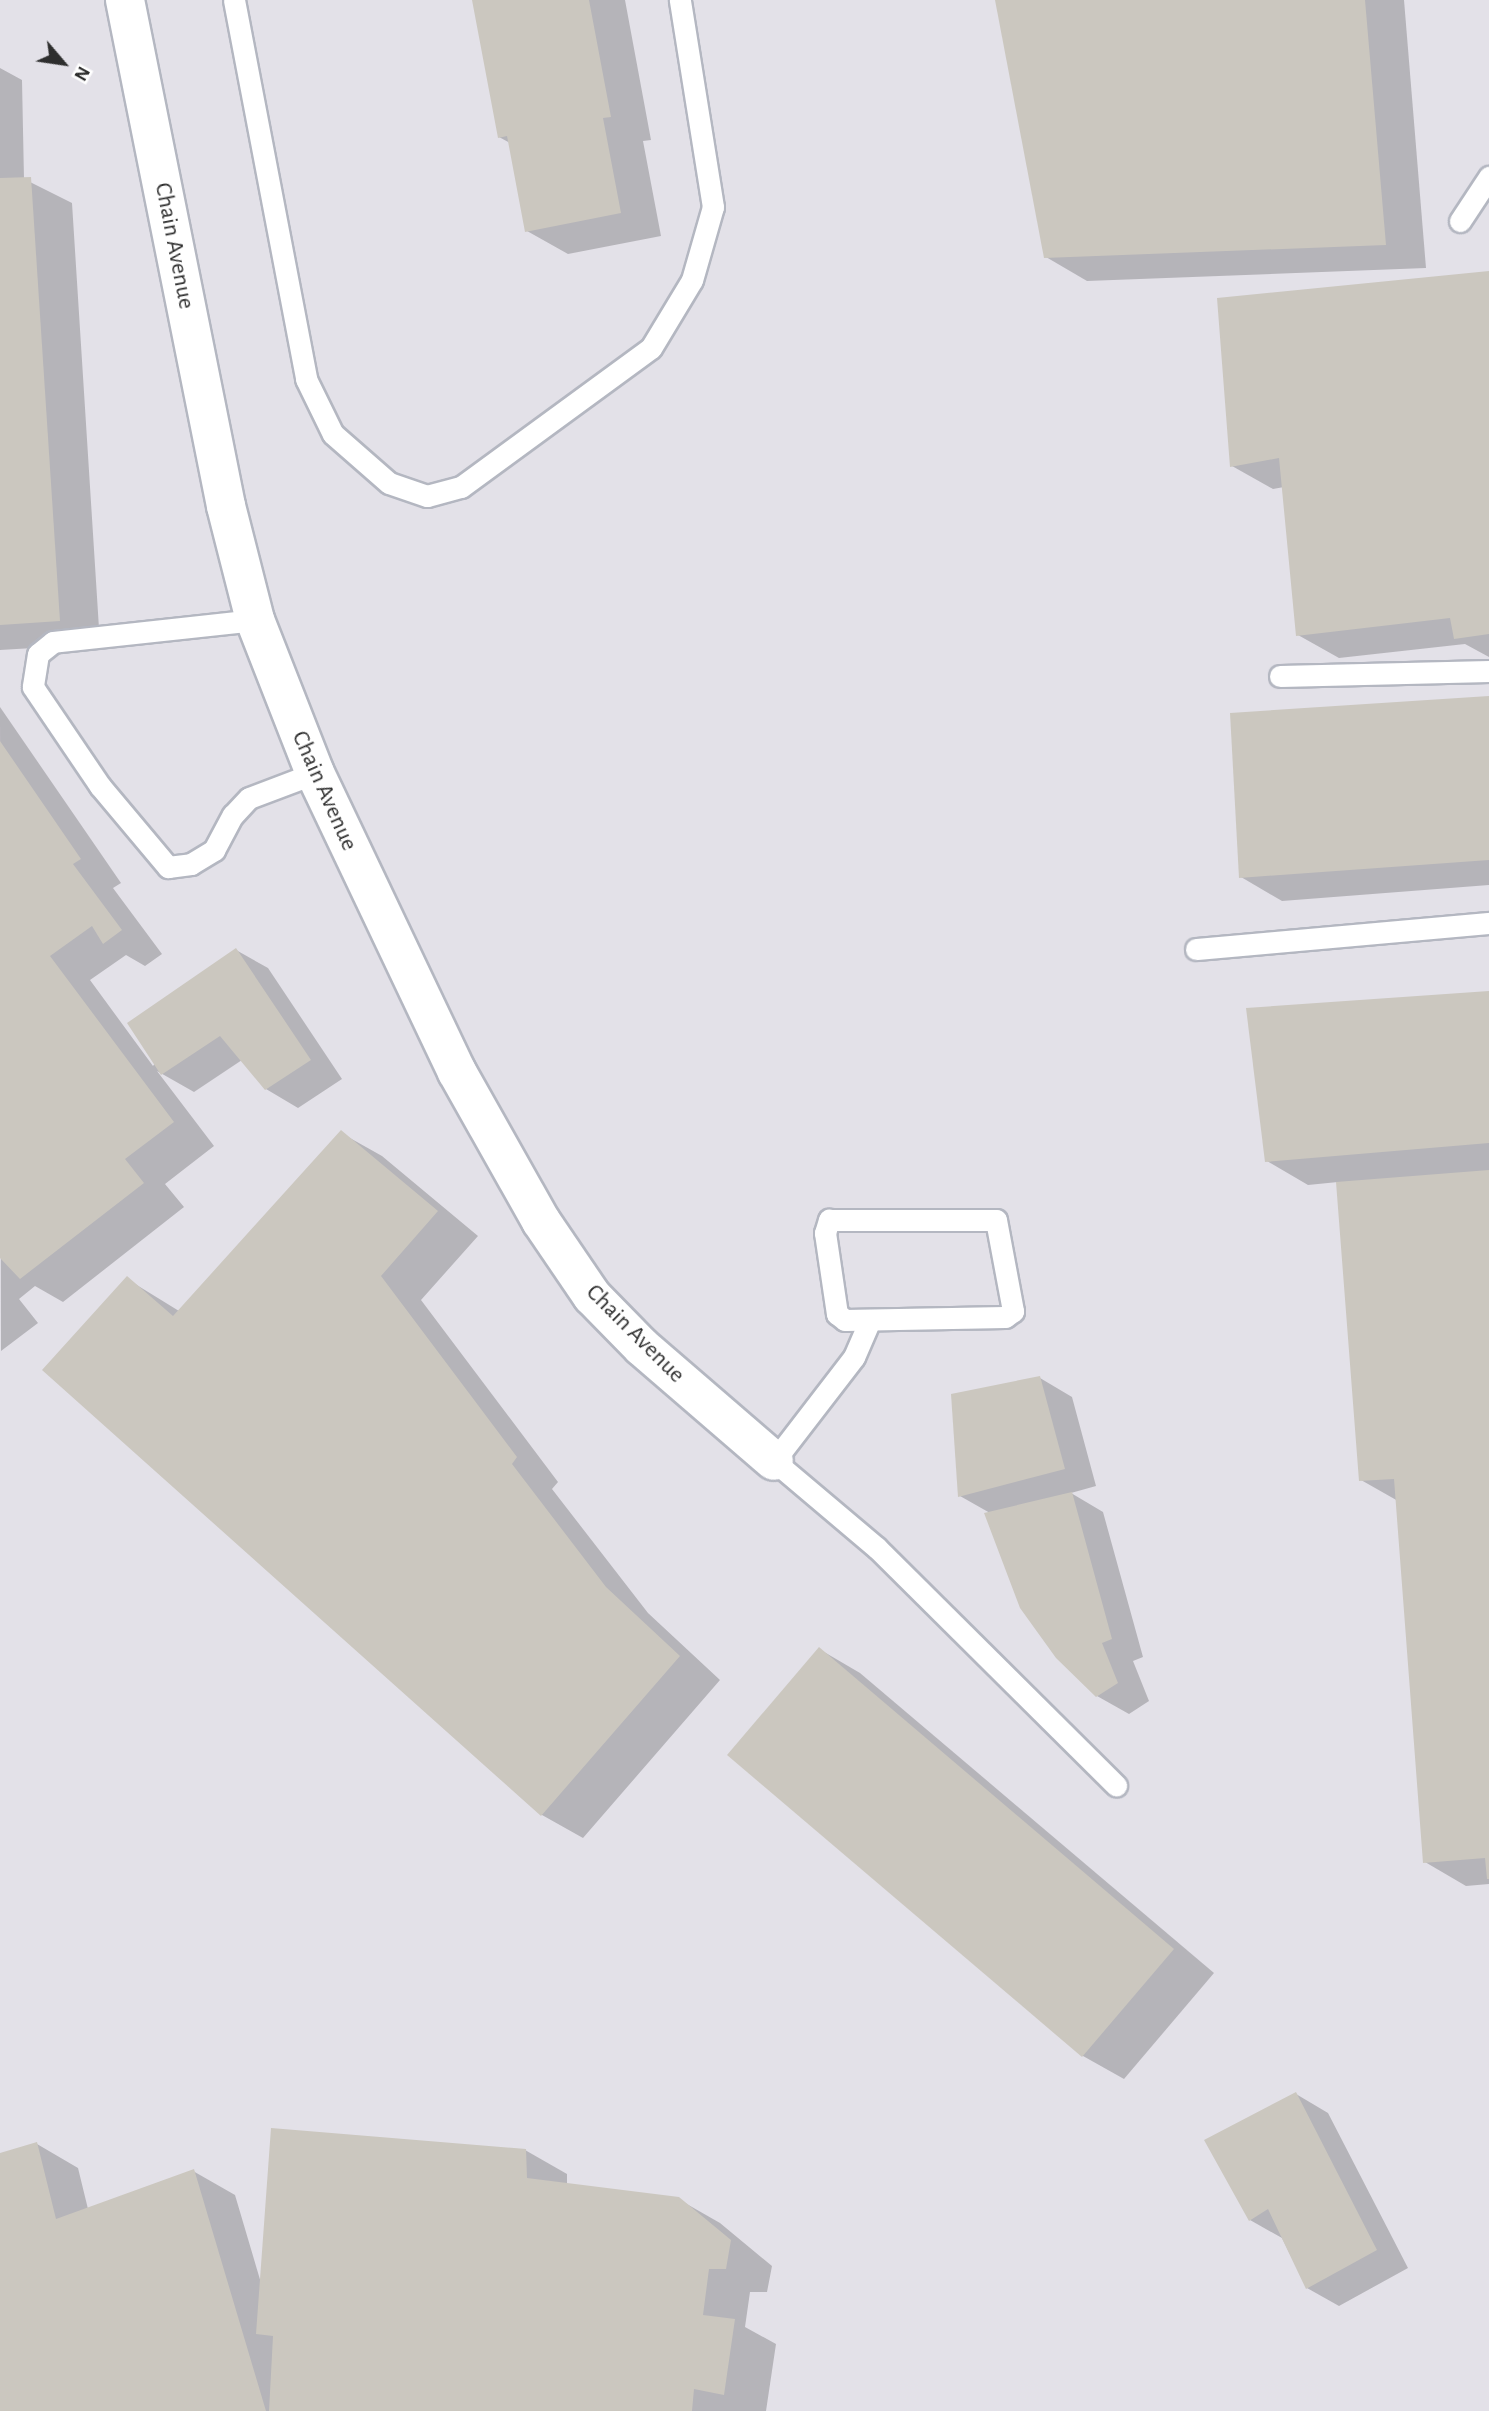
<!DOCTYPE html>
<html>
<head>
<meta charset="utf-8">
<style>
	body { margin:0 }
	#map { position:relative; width:1489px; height:2411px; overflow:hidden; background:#efe9e1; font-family:"Alegreya Sans",sans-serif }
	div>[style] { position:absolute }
	.industrial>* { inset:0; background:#e3e1e8 }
	.shadow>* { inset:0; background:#0003 }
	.building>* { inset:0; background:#cbc7bf }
	.roads { filter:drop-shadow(2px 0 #b4b7c1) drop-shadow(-2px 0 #b4b7c1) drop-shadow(0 2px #b4b7c1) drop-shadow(0 -2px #b4b7c1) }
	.service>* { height:21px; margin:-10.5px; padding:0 10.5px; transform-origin:10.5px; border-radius:10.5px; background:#fff }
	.minor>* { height:38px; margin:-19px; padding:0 19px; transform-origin:19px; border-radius:19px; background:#fff }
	span { translate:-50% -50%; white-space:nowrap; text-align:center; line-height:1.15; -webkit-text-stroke:5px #fff; paint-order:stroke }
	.street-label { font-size:24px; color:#2e2e2e }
	.north { position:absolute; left:28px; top:28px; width:70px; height:70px; -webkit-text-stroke:5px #fff; paint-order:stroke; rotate:119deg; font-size:19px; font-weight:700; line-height:28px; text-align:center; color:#2e2e2e }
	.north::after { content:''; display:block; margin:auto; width:24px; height:32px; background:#2e2e2e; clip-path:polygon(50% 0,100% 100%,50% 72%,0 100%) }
</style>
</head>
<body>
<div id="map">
	<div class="industrial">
		<i style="clip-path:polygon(0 0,1489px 0,1489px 2411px,0 2411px)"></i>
	</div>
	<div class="shadow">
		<i style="clip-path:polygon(474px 0,625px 0,651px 140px,643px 141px,661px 236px,568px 254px,527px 231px,510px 143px,499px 137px)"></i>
		<i style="clip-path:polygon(996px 0,1404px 0,1426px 268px,1087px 281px,1046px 257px)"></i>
		<i style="clip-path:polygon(0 68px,22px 80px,24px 179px,72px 203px,100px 644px,0 650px)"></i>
		<i style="clip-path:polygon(1489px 272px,1489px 657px,1465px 644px,1339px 658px,1298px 635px,1284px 487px,1273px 489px,1232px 466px)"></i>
		<i style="clip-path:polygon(1489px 698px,1489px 885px,1282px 901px,1241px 877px)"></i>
		<i style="clip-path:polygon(0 707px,121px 883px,113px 888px,162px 954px,145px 966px,126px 955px,90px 980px,153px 1066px,236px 950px,268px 968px,342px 1079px,298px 1108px,266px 1089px,242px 1060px,194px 1092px,157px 1071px,214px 1146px,165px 1184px,184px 1207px,63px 1302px,35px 1286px,19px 1299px,38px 1323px,1px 1351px)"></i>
		<i style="clip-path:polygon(1489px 993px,1489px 1884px,1466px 1886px,1425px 1862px,1398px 1501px,1361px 1480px,1338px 1182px,1308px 1185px,1267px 1161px)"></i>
		<i style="clip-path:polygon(341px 1133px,382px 1156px,478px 1236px,421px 1300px,558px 1482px,552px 1489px,648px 1613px,720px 1680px,583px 1838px,542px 1815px,127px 1279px,179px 1311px)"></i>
		<i style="clip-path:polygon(1040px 1378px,1072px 1397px,1096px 1486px,1071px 1493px,1103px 1512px,1143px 1657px,1133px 1661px,1149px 1701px,1129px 1714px,1097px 1696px,990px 1513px,960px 1496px)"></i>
		<i style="clip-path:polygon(819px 1649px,860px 1673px,1214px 1973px,1124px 2079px,1083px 2056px)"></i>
		<i style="clip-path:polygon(1296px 2094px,1328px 2113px,1408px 2268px,1339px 2306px,1307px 2288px,1282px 2238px,1250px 2220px)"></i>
		<i style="clip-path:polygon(37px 2144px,78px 2168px,88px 2209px,193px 2171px,235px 2195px,261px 2283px,525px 2150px,567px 2174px,567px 2185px,678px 2199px,720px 2223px,772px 2266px,767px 2292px,750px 2292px,745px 2327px,776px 2344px,766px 2411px,0 2411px,0 2155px)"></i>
	</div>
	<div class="building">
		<i style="clip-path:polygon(472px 0,589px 0,611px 117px,603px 118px,621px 213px,525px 232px,507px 136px,498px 138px)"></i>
		<i style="clip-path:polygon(995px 0,1365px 0,1386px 245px,1044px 258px)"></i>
		<i style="clip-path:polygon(31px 177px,60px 621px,0 625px,0 178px)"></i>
		<i style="clip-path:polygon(1489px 271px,1489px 634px,1454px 639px,1450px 618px,1296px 636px,1279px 458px,1230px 467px,1217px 298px)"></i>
		<i style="clip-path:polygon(1489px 696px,1489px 860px,1239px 878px,1230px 713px)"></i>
		<i style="clip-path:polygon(0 741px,81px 859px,73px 864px,122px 930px,103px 944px,92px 926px,50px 956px,174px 1122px,125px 1159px,144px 1183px,20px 1279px,0 1258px)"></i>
		<i style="clip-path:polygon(236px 948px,311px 1060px,265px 1090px,220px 1036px,161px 1075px,127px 1023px)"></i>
		<i style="clip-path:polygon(1489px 991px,1489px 1143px,1265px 1162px,1246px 1008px)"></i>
		<i style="clip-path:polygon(341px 1130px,438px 1211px,381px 1276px,517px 1457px,512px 1464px,606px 1587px,680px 1656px,541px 1816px,42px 1370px,127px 1276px,173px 1316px)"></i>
		<i style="clip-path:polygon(1489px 1170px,1489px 1879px,1487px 1879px,1485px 1858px,1423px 1863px,1394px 1479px,1359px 1481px,1336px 1182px)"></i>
		<i style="clip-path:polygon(1040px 1376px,1065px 1469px,958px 1497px,951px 1394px)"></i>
		<i style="clip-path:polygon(1072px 1492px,1112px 1639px,1102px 1643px,1118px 1683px,1096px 1697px,1056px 1658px,1020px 1608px,984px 1513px)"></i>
		<i style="clip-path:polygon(819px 1647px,1174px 1949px,1082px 2057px,727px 1755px)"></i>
		<i style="clip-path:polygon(1296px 2092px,1377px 2250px,1306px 2289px,1268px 2209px,1249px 2221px,1204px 2140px)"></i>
		<i style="clip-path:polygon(271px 2128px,526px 2149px,527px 2178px,679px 2197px,731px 2240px,726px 2269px,709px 2269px,703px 2315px,735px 2319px,724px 2395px,694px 2389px,692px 2411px,269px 2411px,273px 2336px,256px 2334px)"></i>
		<i style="clip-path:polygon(37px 2142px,56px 2219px,194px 2169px,266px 2411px,0 2411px,0 2153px)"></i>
	</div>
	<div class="roads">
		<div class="service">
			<i style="left:234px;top:0;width:386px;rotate:79.2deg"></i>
			<i style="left:306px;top:379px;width:61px;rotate:63.9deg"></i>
			<i style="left:333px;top:434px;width:74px;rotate:41.2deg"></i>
			<i style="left:389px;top:483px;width:40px;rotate:18.9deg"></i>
			<i style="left:427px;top:496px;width:35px;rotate:-15deg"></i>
			<i style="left:461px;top:487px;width:235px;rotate:-36.2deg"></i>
			<i style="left:651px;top:348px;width:79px;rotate:-58.9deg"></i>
			<i style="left:692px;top:280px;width:76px;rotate:-74deg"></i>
			<i style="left:713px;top:207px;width:210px;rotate:-99.1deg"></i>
			<i style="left:1460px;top:221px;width:53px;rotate:-56.6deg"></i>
			<i style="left:255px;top:620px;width:203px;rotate:173.8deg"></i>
			<i style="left:53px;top:642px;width:19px;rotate:141deg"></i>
			<i style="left:38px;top:654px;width:33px;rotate:99deg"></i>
			<i style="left:33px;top:687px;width:120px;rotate:55.9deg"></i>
			<i style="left:100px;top:786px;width:106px;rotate:50deg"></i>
			<i style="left:168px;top:867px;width:23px;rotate:-7deg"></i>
			<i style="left:191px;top:864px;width:27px;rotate:-31deg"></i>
			<i style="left:214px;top:850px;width:40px;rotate:-62deg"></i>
			<i style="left:233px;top:815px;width:23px;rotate:-47deg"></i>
			<i style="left:249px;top:798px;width:71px;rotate:-20.7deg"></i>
			<i style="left:1280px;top:676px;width:209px;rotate:-1.4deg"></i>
			<i style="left:1196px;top:949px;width:294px;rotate:-5.1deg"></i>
			<i style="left:829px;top:1220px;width:167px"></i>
			<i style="left:996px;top:1220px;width:93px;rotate:79.4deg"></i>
			<i style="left:1013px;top:1311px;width:10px;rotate:143deg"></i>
			<i style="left:1005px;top:1317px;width:160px;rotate:178.9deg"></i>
			<i style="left:845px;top:1320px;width:10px;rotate:-143deg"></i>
			<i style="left:837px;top:1314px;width:82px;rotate:-98.4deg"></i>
			<i style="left:825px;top:1233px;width:14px;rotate:-73deg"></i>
			<i style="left:870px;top:1320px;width:40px;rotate:113.4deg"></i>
			<i style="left:854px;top:1357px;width:131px;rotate:127.6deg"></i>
			<i style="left:774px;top:1461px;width:135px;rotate:40.2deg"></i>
			<i style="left:877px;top:1548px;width:337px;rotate:44.8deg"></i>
		</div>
		<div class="minor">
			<i style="left:125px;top:0;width:516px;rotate:78.71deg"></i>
			<i style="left:226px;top:506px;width:118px;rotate:75.7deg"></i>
			<i style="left:255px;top:620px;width:164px;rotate:68.6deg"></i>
			<i style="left:315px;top:773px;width:331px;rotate:64.6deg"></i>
			<i style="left:457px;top:1072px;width:171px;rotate:60.6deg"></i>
			<i style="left:541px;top:1221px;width:91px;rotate:55.8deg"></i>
			<i style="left:592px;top:1296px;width:71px;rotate:45.6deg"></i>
			<i style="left:642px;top:1347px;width:174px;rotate:40.8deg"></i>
		</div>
	</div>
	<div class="street-label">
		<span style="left:174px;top:246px;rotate:79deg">Chain Avenue</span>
		<span style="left:324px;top:791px;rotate:66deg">Chain Avenue</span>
		<span style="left:635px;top:1334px;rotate:45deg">Chain Avenue</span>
	</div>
	<div class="north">N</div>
</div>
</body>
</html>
